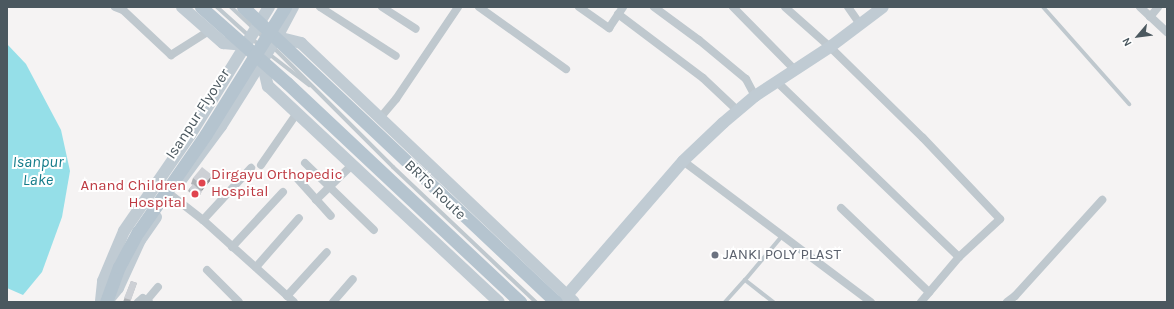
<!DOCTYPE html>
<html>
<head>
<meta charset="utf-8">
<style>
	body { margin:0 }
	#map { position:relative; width:1174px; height:309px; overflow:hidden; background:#f5f3f3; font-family:Karla,sans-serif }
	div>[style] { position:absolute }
	.water>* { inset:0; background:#95dfe8 }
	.lane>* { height:4px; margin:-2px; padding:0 2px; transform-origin:2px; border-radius:2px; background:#bfc8ce }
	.street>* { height:8px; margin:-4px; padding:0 4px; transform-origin:4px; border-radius:4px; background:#bfc8ce }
	.secondary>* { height:12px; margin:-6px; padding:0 6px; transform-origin:6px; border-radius:6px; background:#c0cbd3 }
	.primary>* { height:13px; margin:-6.5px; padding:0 6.5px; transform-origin:6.5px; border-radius:6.5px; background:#b5c4cf }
	.wall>* { inset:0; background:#b0b3b7 }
	.shaded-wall>* { inset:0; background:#909295 }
	.building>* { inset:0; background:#cdd0d5 }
	.dots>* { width:11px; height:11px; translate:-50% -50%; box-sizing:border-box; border:2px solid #fff; border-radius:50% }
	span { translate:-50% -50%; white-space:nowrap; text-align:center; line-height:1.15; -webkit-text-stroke:4px #fff; paint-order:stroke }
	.street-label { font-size:15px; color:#4b585f }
	.health-label { font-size:15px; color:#be3a42 }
	.left { translate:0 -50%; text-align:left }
	.right { translate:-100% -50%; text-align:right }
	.worship-label { font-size:15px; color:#5b616d }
	.water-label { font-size:16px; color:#147c8a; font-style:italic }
	.frame { position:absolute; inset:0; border:8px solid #4b585f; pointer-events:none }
	.north { position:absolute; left:1118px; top:16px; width:40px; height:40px; -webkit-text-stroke:3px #fff; paint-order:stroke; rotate:242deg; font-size:11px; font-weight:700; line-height:16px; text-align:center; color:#4b585f }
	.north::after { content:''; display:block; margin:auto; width:14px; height:18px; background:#4b585f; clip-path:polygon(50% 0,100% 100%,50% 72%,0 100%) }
</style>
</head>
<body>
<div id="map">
	<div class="water">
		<i style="clip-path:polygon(7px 44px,26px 64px,61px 130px,70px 171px,62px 217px,42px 272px,23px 295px,7px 288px)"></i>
	</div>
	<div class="lane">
		<i style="left:217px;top:7px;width:57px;rotate:42.1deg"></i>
		<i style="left:231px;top:7px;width:45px;rotate:43.2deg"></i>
		<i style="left:1043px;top:7px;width:130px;rotate:48.4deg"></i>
		<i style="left:273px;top:47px;width:170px;rotate:45deg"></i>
		<i style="left:393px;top:167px;width:197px;rotate:43.4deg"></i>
		<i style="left:269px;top:54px;width:51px;rotate:37.8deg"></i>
		<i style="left:745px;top:280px;width:57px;rotate:-49.9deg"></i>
		<i style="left:725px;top:302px;width:30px;rotate:-48deg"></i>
		<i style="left:745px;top:280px;width:36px;rotate:38deg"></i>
	</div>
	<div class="street">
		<i style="left:115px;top:7px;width:9px;rotate:21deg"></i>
		<i style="left:123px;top:10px;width:66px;rotate:43.2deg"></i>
		<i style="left:171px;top:55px;width:45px;rotate:-32.3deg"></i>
		<i style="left:320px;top:7px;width:90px;rotate:32.8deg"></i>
		<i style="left:382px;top:7px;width:40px;rotate:32.9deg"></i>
		<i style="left:479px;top:7px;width:107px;rotate:35.5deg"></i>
		<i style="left:579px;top:7px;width:37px;rotate:35deg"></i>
		<i style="left:609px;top:28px;width:25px;rotate:-56deg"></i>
		<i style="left:654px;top:7px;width:56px;rotate:36.3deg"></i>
		<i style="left:699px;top:40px;width:61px;rotate:39.7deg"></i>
		<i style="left:746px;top:79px;width:19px;rotate:62deg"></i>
		<i style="left:733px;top:7px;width:87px;rotate:45.5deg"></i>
		<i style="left:848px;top:7px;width:21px;rotate:55deg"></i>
		<i style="left:1140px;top:7px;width:37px;rotate:43deg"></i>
		<i style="left:618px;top:14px;width:106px;rotate:37deg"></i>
		<i style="left:703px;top:78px;width:47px;rotate:43.3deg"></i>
		<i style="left:1150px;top:17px;width:13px;rotate:-51deg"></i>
		<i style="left:776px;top:81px;width:254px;rotate:43.9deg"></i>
		<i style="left:959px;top:257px;width:56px;rotate:-42.8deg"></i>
		<i style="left:1000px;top:219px;width:112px;rotate:-133.5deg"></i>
		<i style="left:923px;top:138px;width:130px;rotate:-135.6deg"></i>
		<i style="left:830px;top:47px;width:60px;rotate:-138.4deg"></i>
		<i style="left:380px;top:118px;width:25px;rotate:-50deg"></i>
		<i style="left:396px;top:99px;width:111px;rotate:-56deg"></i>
		<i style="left:683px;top:161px;width:235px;rotate:36.9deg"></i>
		<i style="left:305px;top:163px;width:96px;rotate:44.2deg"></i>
		<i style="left:261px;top:165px;width:63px;rotate:-55.3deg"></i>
		<i style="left:296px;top:177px;width:52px;rotate:48.1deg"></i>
		<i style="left:171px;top:195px;width:41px;rotate:38deg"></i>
		<i style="left:203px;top:220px;width:122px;rotate:42deg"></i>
		<i style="left:316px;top:200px;width:50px;rotate:-44.2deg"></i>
		<i style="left:841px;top:208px;width:122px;rotate:43.7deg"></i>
		<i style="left:203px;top:220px;width:71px;rotate:-47.3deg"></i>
		<i style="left:232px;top:247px;width:75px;rotate:-47.2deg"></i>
		<i style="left:256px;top:267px;width:65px;rotate:-48.7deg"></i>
		<i style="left:207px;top:270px;width:45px;rotate:45deg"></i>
		<i style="left:287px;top:296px;width:59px;rotate:-47.7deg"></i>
		<i style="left:147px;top:300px;width:17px;rotate:-50deg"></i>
		<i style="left:138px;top:302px;width:6px;rotate:-39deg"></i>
		<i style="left:143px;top:298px;width:7px;rotate:34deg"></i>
		<i style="left:333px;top:302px;width:30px;rotate:-49deg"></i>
		<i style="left:921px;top:302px;width:59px;rotate:-49.8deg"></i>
		<i style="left:1007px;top:302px;width:10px;rotate:-37deg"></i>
		<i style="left:1015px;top:296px;width:130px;rotate:-47.8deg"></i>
	</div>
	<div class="secondary">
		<i style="left:182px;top:7px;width:55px;rotate:41.3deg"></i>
		<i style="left:223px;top:43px;width:22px;rotate:5deg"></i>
		<i style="left:277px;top:37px;width:25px;rotate:14deg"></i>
		<i style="left:301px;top:43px;width:376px;rotate:43.5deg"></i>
		<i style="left:262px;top:61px;width:26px;rotate:77deg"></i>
		<i style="left:268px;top:86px;width:316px;rotate:43.1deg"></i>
		<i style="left:181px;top:180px;width:67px;rotate:-53.5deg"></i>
		<i style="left:221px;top:126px;width:105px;rotate:-57.8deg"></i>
		<i style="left:277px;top:37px;width:34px;rotate:-62deg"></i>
		<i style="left:109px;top:299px;width:14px;rotate:-51deg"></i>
		<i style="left:118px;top:288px;width:53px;rotate:-65.4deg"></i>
		<i style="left:140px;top:240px;width:28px;rotate:-55deg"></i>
		<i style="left:101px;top:301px;width:20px;rotate:-84deg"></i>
		<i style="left:103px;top:281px;width:54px;rotate:-67.2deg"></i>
		<i style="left:124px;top:231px;width:116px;rotate:-55.5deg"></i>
		<i style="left:190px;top:135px;width:150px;rotate:-58.3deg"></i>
		<i style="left:561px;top:302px;width:186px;rotate:-49.1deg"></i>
		<i style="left:683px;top:161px;width:55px;rotate:-43.5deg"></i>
		<i style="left:723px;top:123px;width:42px;rotate:-40.2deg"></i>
		<i style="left:755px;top:96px;width:90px;rotate:-33.2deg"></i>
		<i style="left:830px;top:47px;width:66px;rotate:-37deg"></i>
	</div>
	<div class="primary">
		<i style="left:201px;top:7px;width:115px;rotate:41.5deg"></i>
		<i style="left:287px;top:83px;width:320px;rotate:43.2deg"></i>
		<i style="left:243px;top:7px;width:430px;rotate:43.3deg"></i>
		<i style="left:106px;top:302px;width:37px;rotate:-70deg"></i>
		<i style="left:119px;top:267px;width:40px;rotate:-62deg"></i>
		<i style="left:138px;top:232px;width:119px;rotate:-55.2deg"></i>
		<i style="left:206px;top:134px;width:150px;rotate:-58.1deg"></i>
	</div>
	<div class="wall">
		<i style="clip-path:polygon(193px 178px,210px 181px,201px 191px,201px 194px,197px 199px,188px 191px,189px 189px,193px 185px,191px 184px)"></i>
		<i style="clip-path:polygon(131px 281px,137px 283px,130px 302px,123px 302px)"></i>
	</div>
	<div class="shaded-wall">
		<i style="clip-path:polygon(212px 175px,210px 181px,201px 192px,203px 186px)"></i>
	</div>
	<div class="building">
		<i style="clip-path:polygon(202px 167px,212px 175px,203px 186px,193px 178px)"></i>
		<i style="clip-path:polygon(193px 184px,202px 192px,198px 196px,189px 189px)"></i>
		<i style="clip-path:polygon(131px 281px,137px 283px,131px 300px,124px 298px)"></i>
	</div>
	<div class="dots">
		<i style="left:202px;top:183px;background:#e0444e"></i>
		<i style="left:195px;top:194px;background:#e0444e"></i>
		<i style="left:715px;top:255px;background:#6b7280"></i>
	</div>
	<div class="street-label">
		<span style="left:198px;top:114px;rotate:-57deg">Isanpur Flyover</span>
		<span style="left:435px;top:190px;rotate:44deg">BRTS Route</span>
	</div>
	<div class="health-label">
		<span class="left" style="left:211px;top:183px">Dirgayu Orthopedic<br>Hospital</span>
		<span class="right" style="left:186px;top:194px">Anand Children<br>Hospital</span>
	</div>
	<div class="worship-label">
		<span class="left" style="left:723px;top:255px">JANKI POLY PLAST</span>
	</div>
	<div class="water-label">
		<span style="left:38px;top:171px">Isanpur<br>Lake</span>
	</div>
	<div class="frame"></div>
	<div class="north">N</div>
</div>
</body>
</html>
